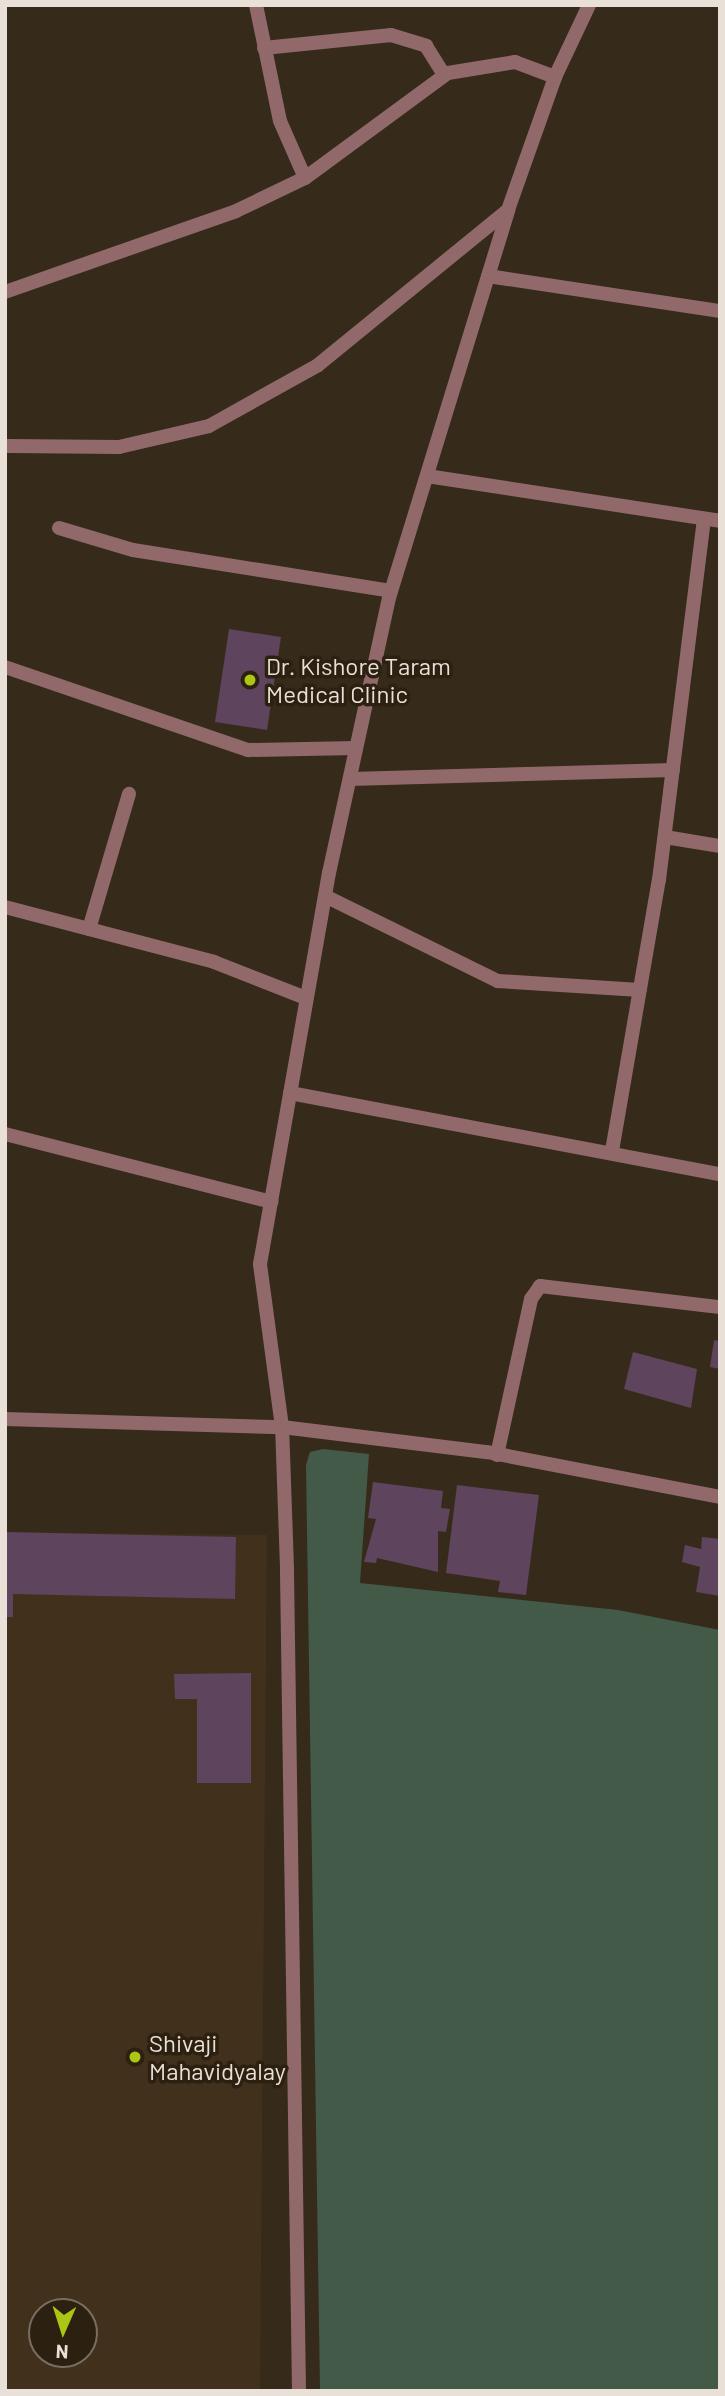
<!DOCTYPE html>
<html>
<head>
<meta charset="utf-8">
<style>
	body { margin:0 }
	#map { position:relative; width:725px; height:2396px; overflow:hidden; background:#362a1a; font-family:Barlow,sans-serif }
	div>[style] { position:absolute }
	.built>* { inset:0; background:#41301b }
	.green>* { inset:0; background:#445a48 }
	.building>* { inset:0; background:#5e445d }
	.lane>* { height:14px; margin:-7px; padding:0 7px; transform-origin:7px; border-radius:7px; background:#91696b }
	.street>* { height:14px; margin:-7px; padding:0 7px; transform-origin:7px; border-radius:7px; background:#91696b }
	.dots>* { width:19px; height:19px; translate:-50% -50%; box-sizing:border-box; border:4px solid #2c2011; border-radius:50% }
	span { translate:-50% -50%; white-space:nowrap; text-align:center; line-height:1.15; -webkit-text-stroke:7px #2c2011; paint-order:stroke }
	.poi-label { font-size:24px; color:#e9e0d7 }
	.left { translate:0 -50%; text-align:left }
	.frame { position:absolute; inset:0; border:7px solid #e9e0d7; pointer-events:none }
	.north { position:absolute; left:28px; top:2298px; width:70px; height:70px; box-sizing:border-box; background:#2c2011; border:2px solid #786d60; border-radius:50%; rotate:183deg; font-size:19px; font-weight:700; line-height:28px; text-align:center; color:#e9e0d7 }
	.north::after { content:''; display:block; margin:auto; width:24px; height:32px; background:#abc615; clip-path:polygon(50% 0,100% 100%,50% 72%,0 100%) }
</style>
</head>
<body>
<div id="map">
	<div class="built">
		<i style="clip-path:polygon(evenodd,5px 1532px,267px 1535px,260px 2391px,5px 2391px,5px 1532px,42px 2312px,84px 2312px,84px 2354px,42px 2354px,42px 2312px)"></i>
	</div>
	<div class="green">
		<i style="clip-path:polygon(323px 1449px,369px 1454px,360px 1583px,618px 1610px,720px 1630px,720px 2391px,320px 2391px,306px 1465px,310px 1452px)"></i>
	</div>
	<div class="building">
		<i style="clip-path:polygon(229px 629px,281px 637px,267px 730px,215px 722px)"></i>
		<i style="clip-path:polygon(714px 1340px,720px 1341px,720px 1369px,710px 1367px)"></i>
		<i style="clip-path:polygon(633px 1352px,697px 1369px,691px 1408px,624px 1389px)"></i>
		<i style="clip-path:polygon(373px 1482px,443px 1491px,441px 1508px,450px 1509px,446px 1532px,438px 1531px,438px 1572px,377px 1558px,376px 1563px,364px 1562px,376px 1519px,368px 1518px)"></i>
		<i style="clip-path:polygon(457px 1485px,539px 1495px,526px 1595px,498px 1592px,500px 1581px,446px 1573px)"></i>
		<i style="clip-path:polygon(5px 1532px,236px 1537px,235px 1599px,13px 1594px,13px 1617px,5px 1617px)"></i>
		<i style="clip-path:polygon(702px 1537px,720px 1539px,720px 1596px,696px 1592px,700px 1567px,682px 1562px,685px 1545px,701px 1549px)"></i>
		<i style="clip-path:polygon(251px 1673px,251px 1783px,197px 1783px,197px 1699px,175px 1699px,174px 1674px)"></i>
	</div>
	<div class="lane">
		<i style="left:8px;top:446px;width:111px;rotate:0.5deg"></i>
		<i style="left:119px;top:447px;width:92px;rotate:-13.1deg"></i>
		<i style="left:209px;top:426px;width:125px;rotate:-29.2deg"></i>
		<i style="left:318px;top:365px;width:245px;rotate:-39.2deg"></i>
	</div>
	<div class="street">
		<i style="left:256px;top:5px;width:118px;rotate:78.3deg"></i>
		<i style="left:280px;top:121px;width:62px;rotate:66.3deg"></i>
		<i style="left:264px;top:48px;width:128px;rotate:-5.8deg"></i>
		<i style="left:391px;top:35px;width:37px;rotate:17deg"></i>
		<i style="left:426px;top:46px;width:34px;rotate:58deg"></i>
		<i style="left:488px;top:276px;width:235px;rotate:8.6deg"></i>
		<i style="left:5px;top:292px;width:245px;rotate:-19.3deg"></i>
		<i style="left:236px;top:211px;width:76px;rotate:-25.6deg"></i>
		<i style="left:305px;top:178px;width:177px;rotate:-36.3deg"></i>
		<i style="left:448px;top:73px;width:68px;rotate:-9.3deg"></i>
		<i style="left:515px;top:62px;width:43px;rotate:20.6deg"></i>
		<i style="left:427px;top:476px;width:296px;rotate:8.7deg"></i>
		<i style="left:59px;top:528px;width:77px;rotate:16.6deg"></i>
		<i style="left:133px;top:550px;width:261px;rotate:9deg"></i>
		<i style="left:5px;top:667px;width:257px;rotate:18.9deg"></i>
		<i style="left:248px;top:750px;width:108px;rotate:-1.1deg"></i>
		<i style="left:350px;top:779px;width:323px;rotate:-1.6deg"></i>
		<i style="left:665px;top:837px;width:56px;rotate:9.3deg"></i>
		<i style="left:325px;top:896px;width:193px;rotate:26.2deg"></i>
		<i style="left:498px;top:981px;width:142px;rotate:3.6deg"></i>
		<i style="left:5px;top:907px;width:216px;rotate:14.7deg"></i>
		<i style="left:214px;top:962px;width:99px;rotate:21.4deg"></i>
		<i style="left:89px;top:929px;width:141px;rotate:-73.5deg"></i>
		<i style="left:290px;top:1093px;width:438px;rotate:10.7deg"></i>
		<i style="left:5px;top:1134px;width:275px;rotate:14.3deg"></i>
		<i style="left:612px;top:1151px;width:275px;rotate:-80.2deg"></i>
		<i style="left:659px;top:880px;width:364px;rotate:-82.9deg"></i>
		<i style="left:5px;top:1419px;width:277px;rotate:1.7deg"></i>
		<i style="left:282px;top:1427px;width:207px;rotate:7deg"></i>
		<i style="left:487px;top:1452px;width:237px;rotate:10.9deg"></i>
		<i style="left:497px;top:1455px;width:160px;rotate:-77.7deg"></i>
		<i style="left:531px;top:1299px;width:16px;rotate:-55deg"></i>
		<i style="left:540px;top:1286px;width:181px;rotate:6.7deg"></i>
		<i style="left:299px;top:2391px;width:823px;rotate:-90.84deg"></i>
		<i style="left:287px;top:1568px;width:141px;rotate:-92deg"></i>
		<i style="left:282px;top:1427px;width:164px;rotate:-97.7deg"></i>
		<i style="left:260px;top:1264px;width:397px;rotate:-80deg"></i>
		<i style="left:329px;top:873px;width:281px;rotate:-77.7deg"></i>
		<i style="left:389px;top:598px;width:406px;rotate:-72.9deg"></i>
		<i style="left:508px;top:210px;width:141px;rotate:-70.5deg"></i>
		<i style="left:555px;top:77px;width:80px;rotate:-64.7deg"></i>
	</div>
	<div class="dots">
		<i style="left:250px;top:680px;background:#abc615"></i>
		<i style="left:135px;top:2057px;background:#abc615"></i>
	</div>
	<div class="poi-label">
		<span class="left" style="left:266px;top:680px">Dr. Kishore Taram<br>Medical Clinic</span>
		<span class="left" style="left:149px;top:2057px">Shivaji<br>Mahavidyalay</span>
	</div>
	<div class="frame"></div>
	<div class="north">N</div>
</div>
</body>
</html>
